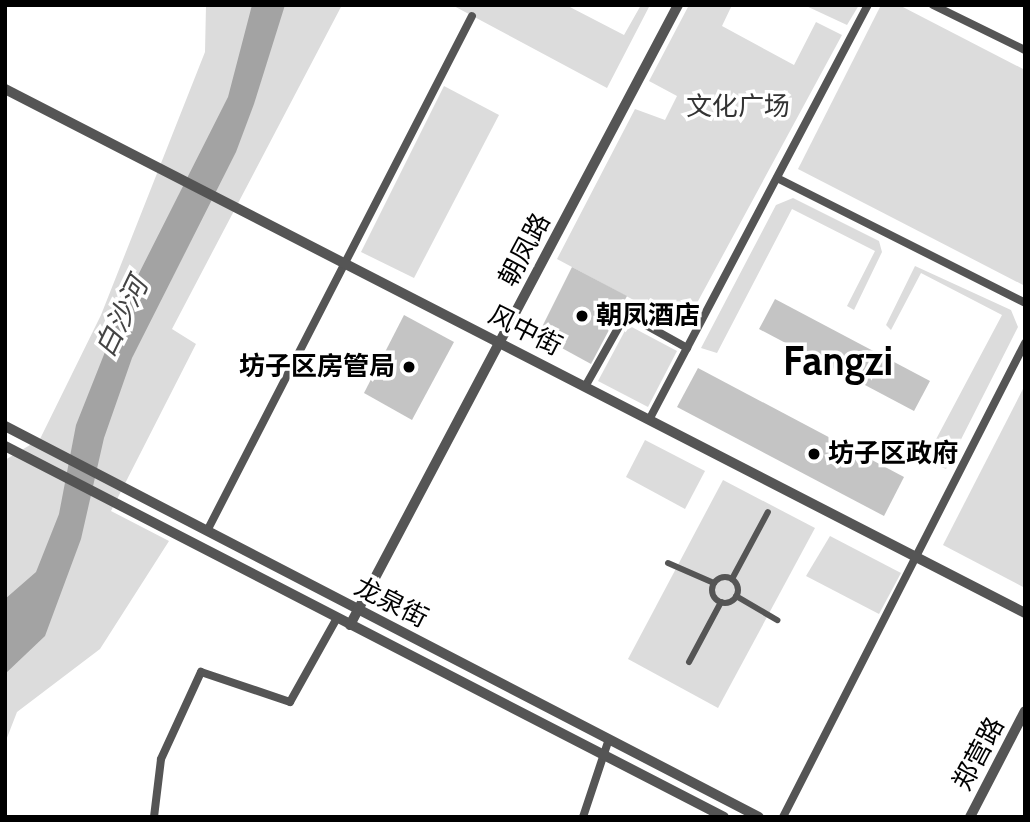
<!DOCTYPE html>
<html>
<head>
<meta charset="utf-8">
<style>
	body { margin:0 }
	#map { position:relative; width:1030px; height:822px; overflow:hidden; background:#fff; font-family:Cabin,"Noto Sans SC",sans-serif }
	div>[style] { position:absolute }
	.green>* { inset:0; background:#dcdcdc }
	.water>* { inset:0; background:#a3a3a3 }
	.building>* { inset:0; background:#c4c4c4 }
	.pedestrian>* { height:6px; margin:-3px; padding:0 3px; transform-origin:3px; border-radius:3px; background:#555 }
	.pedestrian>.ring { margin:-3px; padding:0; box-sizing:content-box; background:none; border:6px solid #555; border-radius:50% }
	.minor>* { height:8px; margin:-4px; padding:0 4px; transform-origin:4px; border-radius:4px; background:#555 }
	.tertiary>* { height:10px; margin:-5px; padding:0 5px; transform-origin:5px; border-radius:5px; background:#555 }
	.dots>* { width:19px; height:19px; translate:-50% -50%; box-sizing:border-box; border:4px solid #fff; border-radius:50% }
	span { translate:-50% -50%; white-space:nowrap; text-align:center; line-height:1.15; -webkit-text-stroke:7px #fff; paint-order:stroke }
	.park-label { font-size:26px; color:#333 }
	.street-label { font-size:26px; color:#000 }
	.poi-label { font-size:26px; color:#000; font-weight:700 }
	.left { translate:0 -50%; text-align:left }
	.right { translate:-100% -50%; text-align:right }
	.water-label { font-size:28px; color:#444; font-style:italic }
	.town-label { font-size:40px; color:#000; font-weight:700 }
	.frame { position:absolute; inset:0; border:7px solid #000; pointer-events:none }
</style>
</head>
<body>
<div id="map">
	<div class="green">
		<i style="clip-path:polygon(206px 5px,342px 5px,172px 329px,196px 344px,111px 511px,169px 541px,100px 649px,17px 712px,5px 743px,5px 460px,40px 439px,101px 315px,205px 52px)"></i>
		<i style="clip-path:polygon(452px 5px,566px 5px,624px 35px,641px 5px,650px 5px,607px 88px)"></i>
		<i style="clip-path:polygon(689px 5px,732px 5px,722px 26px,794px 65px,816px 22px,842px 35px,684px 327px,557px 259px,635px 109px,665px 120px,677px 96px,649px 81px)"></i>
		<i style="clip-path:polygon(804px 5px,859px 5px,847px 25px)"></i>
		<i style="clip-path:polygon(881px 5px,899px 5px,1025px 70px,1025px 286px,798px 169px)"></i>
		<i style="clip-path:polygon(444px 86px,499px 115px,414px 278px,361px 252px)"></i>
		<i style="clip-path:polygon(793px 198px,879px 241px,882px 252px,854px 310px,847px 306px,875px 251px,792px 209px,717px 353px,701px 348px,776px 205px)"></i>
		<i style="clip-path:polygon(915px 266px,1011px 310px,1018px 327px,946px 469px,925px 460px,1002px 315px,921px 273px,891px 330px,886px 325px)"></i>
		<i style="clip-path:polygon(628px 325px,677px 351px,648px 407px,598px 381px)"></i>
		<i style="clip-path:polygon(1025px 385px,1025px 588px,943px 545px)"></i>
		<i style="clip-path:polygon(645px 440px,705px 471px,685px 509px,626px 477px)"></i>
		<i style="clip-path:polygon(723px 480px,815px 528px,718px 708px,628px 659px)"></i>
		<i style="clip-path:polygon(830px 536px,901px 573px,879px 614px,806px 576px)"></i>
	</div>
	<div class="water">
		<i style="clip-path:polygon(252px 5px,285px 5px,254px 104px,236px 152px,132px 358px,104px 438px,81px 539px,45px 636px,5px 674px,5px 599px,36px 572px,59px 514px,76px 425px,126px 299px,228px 97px)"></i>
	</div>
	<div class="building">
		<i style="clip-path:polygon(572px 267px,627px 296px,591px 364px,538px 335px)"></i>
		<i style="clip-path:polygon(775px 299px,930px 381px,914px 411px,759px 329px)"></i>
		<i style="clip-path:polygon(404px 315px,454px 342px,412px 420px,364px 393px)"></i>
		<i style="clip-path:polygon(698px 368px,904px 477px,884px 516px,677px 407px)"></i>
	</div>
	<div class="pedestrian">
		<i style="left:668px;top:563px;width:50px;rotate:23.5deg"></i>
		<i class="ring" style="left:712px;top:577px;width:20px;height:20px"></i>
		<i style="left:732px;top:579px;width:76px;rotate:-61.8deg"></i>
		<i style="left:736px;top:596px;width:48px;rotate:30.3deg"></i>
		<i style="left:689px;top:662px;width:68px;rotate:-61.9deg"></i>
	</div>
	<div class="minor">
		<i style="left:933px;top:5px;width:102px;rotate:26.1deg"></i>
		<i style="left:777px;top:178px;width:278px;rotate:26.7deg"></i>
		<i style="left:586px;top:385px;width:81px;rotate:-60.6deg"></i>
		<i style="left:626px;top:314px;width:70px;rotate:29.1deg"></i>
		<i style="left:649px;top:420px;width:469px;rotate:-62.2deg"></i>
		<i style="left:207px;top:531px;width:579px;rotate:-62.77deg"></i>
		<i style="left:154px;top:817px;width:58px;rotate:-83.1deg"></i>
		<i style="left:161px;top:759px;width:96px;rotate:-65.3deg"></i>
		<i style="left:201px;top:672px;width:94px;rotate:18.6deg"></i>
		<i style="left:290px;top:702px;width:96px;rotate:-60.8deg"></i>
		<i style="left:583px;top:817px;width:82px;rotate:-71.6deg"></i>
		<i style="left:783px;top:817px;width:532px;rotate:-62.95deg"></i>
	</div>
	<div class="tertiary">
		<i style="left:5px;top:89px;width:1147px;rotate:27.19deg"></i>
		<i style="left:5px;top:426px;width:849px;rotate:27.41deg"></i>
		<i style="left:5px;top:446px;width:809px;rotate:27.29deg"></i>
		<i style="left:350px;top:625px;width:701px;rotate:-62.12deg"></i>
		<i style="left:970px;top:817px;width:119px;rotate:-62.6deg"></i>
	</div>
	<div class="dots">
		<i style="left:582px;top:316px;background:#000"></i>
		<i style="left:409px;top:367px;background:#000"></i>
		<i style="left:814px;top:454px;background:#000"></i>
	</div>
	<div class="park-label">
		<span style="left:738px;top:107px">文化广场</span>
	</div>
	<div class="street-label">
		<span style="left:525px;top:250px;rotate:-62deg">朝凤路</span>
		<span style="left:525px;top:331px;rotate:27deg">风中街</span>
		<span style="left:391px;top:603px;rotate:27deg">龙泉街</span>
		<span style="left:979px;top:754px;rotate:-62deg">郑营路</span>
	</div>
	<div class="poi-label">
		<span class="left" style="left:596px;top:316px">朝凤酒店</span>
		<span class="right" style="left:395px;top:367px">坊子区房管局</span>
		<span class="left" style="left:828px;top:454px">坊子区政府</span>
	</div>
	<div class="water-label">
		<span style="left:121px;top:317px;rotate:-64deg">白沙河</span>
	</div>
	<div class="town-label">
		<span style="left:838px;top:361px">Fangzi</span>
	</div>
	<div class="frame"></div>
</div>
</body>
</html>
